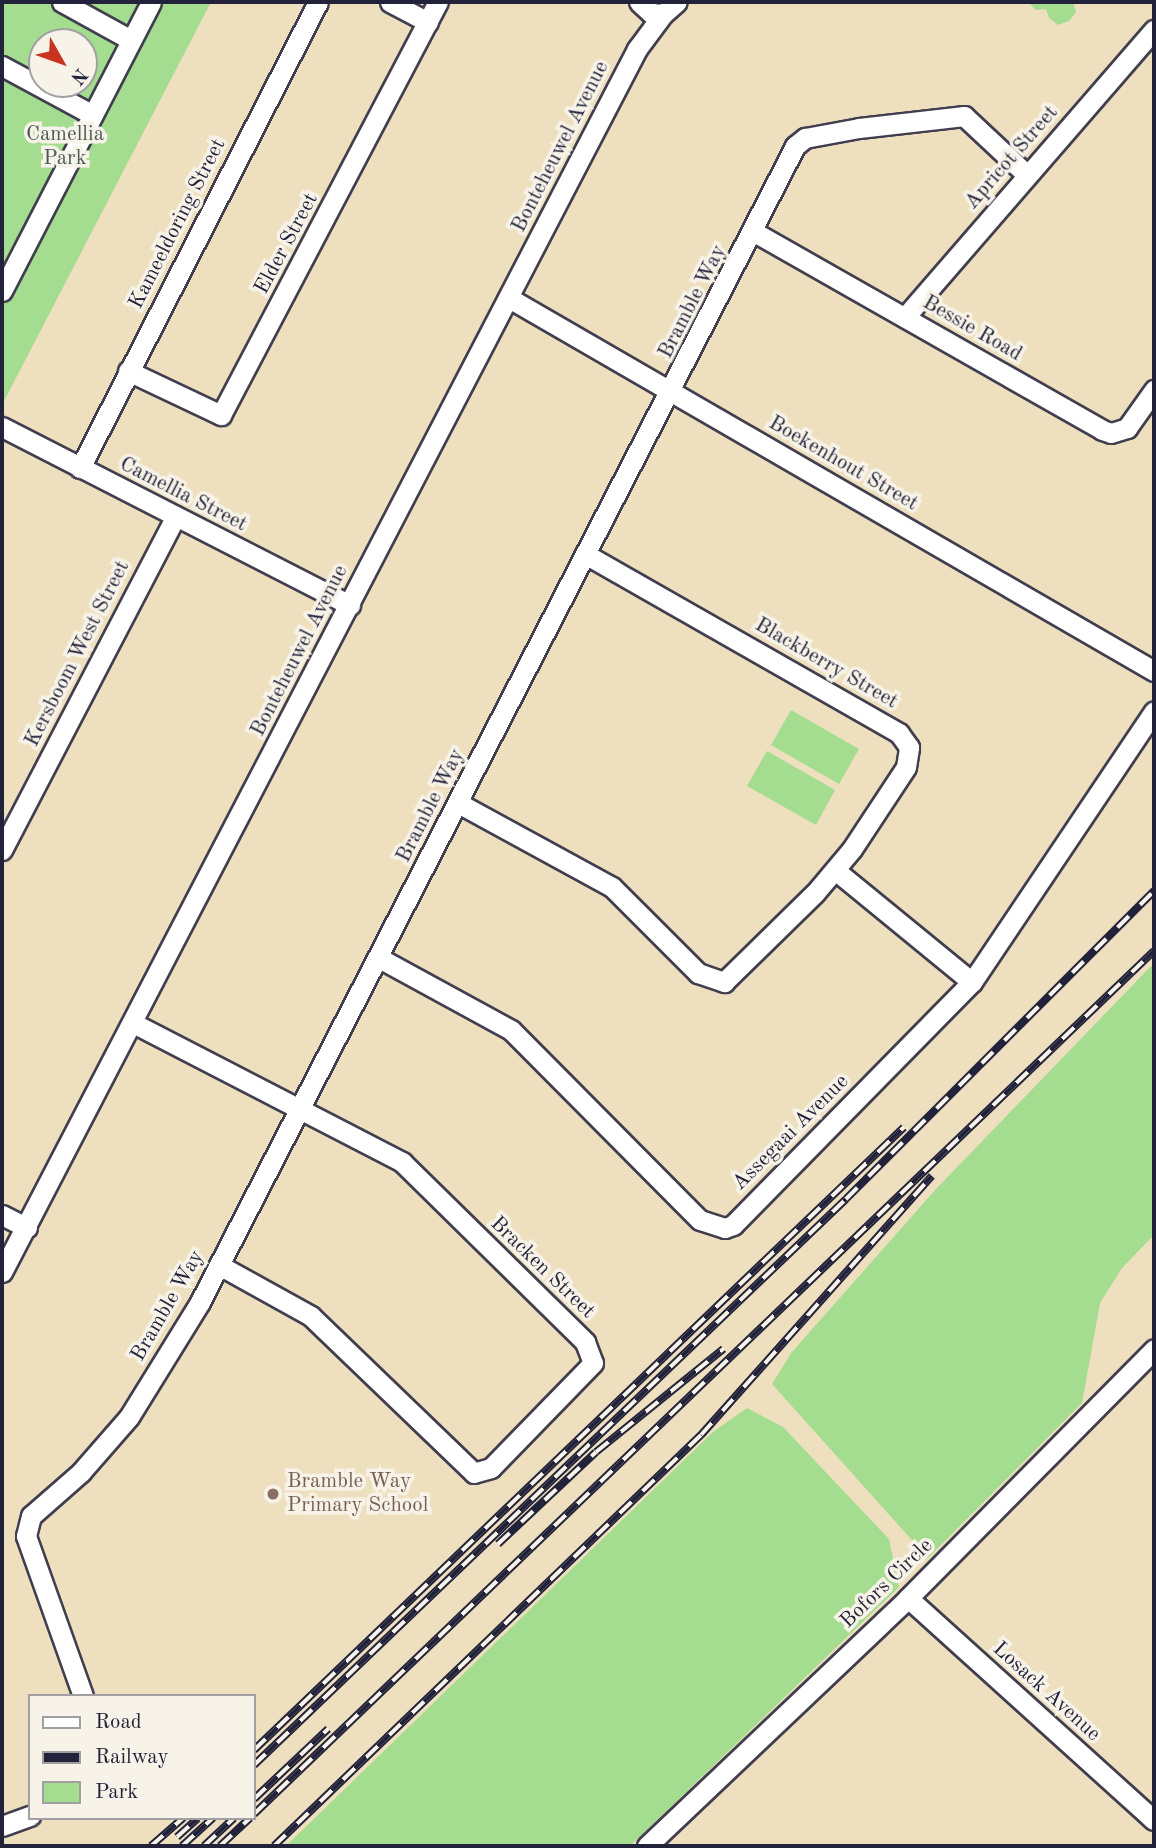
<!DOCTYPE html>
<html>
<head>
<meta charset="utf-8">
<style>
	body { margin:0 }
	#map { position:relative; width:1156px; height:1848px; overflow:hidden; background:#eedfbe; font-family:"Old Standard TT",serif }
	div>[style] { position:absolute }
	.green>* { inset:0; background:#a4dd8f }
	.roads { filter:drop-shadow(2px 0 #413e4f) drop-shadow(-2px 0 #413e4f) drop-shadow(0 2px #413e4f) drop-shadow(0 -2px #413e4f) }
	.minor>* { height:19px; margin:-9.5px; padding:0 9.5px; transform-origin:9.5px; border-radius:9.5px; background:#fff }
	.rail>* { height:8px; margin-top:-4px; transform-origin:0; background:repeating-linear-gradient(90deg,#f7f3e8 0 16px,#22223b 0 32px); box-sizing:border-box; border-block:2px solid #22223b }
	.dots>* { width:19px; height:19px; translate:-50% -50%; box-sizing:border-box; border:4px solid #f7f3e8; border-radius:50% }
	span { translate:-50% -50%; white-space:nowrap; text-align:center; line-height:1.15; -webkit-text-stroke:7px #f7f3e8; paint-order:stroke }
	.park-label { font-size:21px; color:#495a54 }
	.street-label { font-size:21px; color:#22223b }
	.education-label { font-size:21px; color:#785e54 }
	.left { translate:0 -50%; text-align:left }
	.frame { position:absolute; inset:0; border:4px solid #22223b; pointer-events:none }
	.legend { position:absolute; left:28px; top:1694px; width:228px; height:126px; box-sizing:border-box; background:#f7f3e8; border:2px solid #a29fa3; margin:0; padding:9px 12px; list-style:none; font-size:21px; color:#22223b }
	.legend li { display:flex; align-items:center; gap:14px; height:35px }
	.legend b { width:35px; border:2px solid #a29fa3 }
	.north { position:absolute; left:28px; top:28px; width:70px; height:70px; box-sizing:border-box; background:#f7f3e8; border:2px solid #a29fa3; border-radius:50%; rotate:130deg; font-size:19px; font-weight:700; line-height:28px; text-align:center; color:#22223b }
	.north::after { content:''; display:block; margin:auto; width:24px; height:32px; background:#c8321e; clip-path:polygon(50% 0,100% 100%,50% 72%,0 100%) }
</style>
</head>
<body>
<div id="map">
	<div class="green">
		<i style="clip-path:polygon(evenodd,2px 2px,211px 2px,2px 405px,2px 2px,42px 42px,84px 42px,84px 84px,42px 84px,42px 42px)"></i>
		<i style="clip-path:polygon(1028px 2px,1073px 2px,1076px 12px,1069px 21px,1058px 25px,1049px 18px,1046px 9px,1036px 10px)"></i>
		<i style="clip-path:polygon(791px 710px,859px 749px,839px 784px,771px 745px)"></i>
		<i style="clip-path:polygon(767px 751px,835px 790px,816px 825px,747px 786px)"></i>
		<i style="clip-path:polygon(1154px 963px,1154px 1235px,1122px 1268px,1100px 1303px,1082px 1403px,928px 1558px,772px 1384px,792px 1352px,936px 1189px)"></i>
		<i style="clip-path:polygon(747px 1408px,783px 1427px,889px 1539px,899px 1587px,630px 1846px,286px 1846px,713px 1432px)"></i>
	</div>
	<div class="roads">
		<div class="minor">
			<i style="left:62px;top:2px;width:79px;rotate:28.8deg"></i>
			<i style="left:390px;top:2px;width:43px;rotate:27.8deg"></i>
			<i style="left:639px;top:2px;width:16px;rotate:43deg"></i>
			<i style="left:651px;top:13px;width:12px;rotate:5deg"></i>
			<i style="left:663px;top:14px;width:18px;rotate:-41deg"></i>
			<i style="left:2px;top:66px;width:103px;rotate:28.3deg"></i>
			<i style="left:754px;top:232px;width:400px;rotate:29.6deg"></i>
			<i style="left:1102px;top:430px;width:9px;rotate:18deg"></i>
			<i style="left:1111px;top:433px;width:17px;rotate:-17deg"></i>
			<i style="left:1127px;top:428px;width:47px;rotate:-54.6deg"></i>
			<i style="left:2px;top:291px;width:325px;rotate:-62.7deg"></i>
			<i style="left:509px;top:298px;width:745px;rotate:30.04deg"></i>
			<i style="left:905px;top:317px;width:380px;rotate:-49.1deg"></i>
			<i style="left:128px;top:371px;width:103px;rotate:25.3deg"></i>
			<i style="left:221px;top:415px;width:467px;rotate:-62.3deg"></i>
			<i style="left:2px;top:427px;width:391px;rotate:27.1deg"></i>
			<i style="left:80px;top:468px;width:523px;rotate:-62.95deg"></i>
			<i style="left:458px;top:803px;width:175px;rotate:28.6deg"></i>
			<i style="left:612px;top:887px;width:122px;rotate:45deg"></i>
			<i style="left:698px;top:973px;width:28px;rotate:19deg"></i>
			<i style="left:724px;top:982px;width:127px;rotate:-44.4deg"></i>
			<i style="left:815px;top:893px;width:57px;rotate:-49.9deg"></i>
			<i style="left:852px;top:849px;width:98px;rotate:-56.6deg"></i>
			<i style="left:906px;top:767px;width:20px;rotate:-81deg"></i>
			<i style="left:909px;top:747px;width:17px;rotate:-126deg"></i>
			<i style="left:899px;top:733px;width:359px;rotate:-150.3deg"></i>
			<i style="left:2px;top:850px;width:375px;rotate:-62.5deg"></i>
			<i style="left:835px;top:870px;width:177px;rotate:39.3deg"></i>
			<i style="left:379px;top:958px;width:150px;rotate:28.6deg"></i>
			<i style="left:511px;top:1030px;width:268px;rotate:45.2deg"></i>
			<i style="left:700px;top:1220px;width:26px;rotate:18deg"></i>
			<i style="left:725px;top:1228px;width:9px;rotate:-21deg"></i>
			<i style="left:733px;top:1225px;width:341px;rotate:-45.5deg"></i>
			<i style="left:972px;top:982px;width:326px;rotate:-56.1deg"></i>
			<i style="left:133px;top:1023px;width:303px;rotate:27.3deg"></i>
			<i style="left:402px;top:1162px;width:257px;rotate:44.5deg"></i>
			<i style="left:585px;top:1342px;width:22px;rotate:69deg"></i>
			<i style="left:593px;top:1363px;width:146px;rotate:134.2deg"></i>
			<i style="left:491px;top:1468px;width:18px;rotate:164deg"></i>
			<i style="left:474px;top:1473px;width:226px;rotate:-136.1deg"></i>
			<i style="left:311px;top:1316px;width:105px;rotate:-151deg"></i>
			<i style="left:2px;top:1215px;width:28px;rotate:27deg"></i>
			<i style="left:2px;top:1272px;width:1378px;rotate:-62.56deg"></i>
			<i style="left:637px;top:49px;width:44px;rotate:-53.4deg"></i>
			<i style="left:908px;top:1598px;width:331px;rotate:42.1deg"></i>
			<i style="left:83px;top:1696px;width:170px;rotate:-109.6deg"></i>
			<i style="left:26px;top:1536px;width:21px;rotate:-76deg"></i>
			<i style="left:31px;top:1516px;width:67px;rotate:-41.3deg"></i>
			<i style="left:81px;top:1472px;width:73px;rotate:-48.9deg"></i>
			<i style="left:129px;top:1417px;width:135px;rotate:-58.3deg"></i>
			<i style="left:200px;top:1302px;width:1300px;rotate:-62.76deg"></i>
			<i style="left:795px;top:146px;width:13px;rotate:-39deg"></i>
			<i style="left:805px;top:138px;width:55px;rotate:-10.5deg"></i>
			<i style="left:859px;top:128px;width:106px;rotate:-6.5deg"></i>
			<i style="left:964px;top:116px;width:86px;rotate:43.1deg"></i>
			<i style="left:2px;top:1826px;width:30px;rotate:-20deg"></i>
			<i style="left:647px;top:1846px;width:360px;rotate:-43.5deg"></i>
			<i style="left:908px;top:1598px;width:350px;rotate:-45.3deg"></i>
		</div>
	</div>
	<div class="rail">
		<i style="left:498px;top:1544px;width:134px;rotate:-43.2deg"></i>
		<i style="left:596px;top:1452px;width:164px;rotate:-39deg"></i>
		<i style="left:254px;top:1750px;width:900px;rotate:-43.78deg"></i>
		<i style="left:254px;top:1765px;width:819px;rotate:-43.71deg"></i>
		<i style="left:846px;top:1199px;width:436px;rotate:-45deg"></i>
		<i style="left:254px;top:1799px;width:102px;rotate:-43.4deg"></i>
		<i style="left:254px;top:1814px;width:1247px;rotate:-43.8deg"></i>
		<i style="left:177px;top:1837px;width:28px;rotate:-42deg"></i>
		<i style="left:151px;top:1846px;width:43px;rotate:-41.2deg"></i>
		<i style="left:182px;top:1846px;width:42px;rotate:-42.1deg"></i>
		<i style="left:204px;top:1846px;width:41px;rotate:-43deg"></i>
		<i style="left:220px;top:1846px;width:41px;rotate:-43deg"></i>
		<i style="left:274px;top:1846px;width:593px;rotate:-43.91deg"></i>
		<i style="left:701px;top:1435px;width:347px;rotate:-48.3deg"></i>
	</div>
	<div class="dots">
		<i style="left:273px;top:1494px;background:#8d6e63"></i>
	</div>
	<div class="park-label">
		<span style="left:65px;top:147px">Camellia<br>Park</span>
	</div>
	<div class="street-label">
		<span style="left:561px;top:147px;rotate:-63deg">Bonteheuwel Avenue</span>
		<span style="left:1012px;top:158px;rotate:-49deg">Apricot Street</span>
		<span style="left:178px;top:224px;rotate:-63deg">Kameeldoring Street</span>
		<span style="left:287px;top:244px;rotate:-62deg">Elder Street</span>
		<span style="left:693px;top:302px;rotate:-63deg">Bramble Way</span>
		<span style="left:972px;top:329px;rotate:30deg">Bessie Road</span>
		<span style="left:843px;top:464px;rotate:30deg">Boekenhout Street</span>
		<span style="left:183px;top:495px;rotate:27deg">Camellia Street</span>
		<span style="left:300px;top:651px;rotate:-63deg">Bonteheuwel Avenue</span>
		<span style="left:78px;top:654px;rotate:-63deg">Kersboom West Street</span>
		<span style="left:826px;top:664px;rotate:30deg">Blackberry Street</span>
		<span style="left:431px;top:806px;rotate:-63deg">Bramble Way</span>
		<span style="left:791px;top:1133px;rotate:-45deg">Assegaai Avenue</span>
		<span style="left:542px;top:1268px;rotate:44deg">Bracken Street</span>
		<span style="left:168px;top:1306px;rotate:-60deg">Bramble Way</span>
		<span style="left:887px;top:1584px;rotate:-44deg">Bofors Circle</span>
		<span style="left:1046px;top:1692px;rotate:42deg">Losack Avenue</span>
	</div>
	<div class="education-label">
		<span class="left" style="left:287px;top:1494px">Bramble Way<br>Primary School</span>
	</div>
	<div class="frame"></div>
	<ul class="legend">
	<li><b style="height:9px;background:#fff"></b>Road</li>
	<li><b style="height:9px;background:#22223b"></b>Railway</li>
	<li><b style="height:19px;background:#a4dd8f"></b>Park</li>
	</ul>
	<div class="north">N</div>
</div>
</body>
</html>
